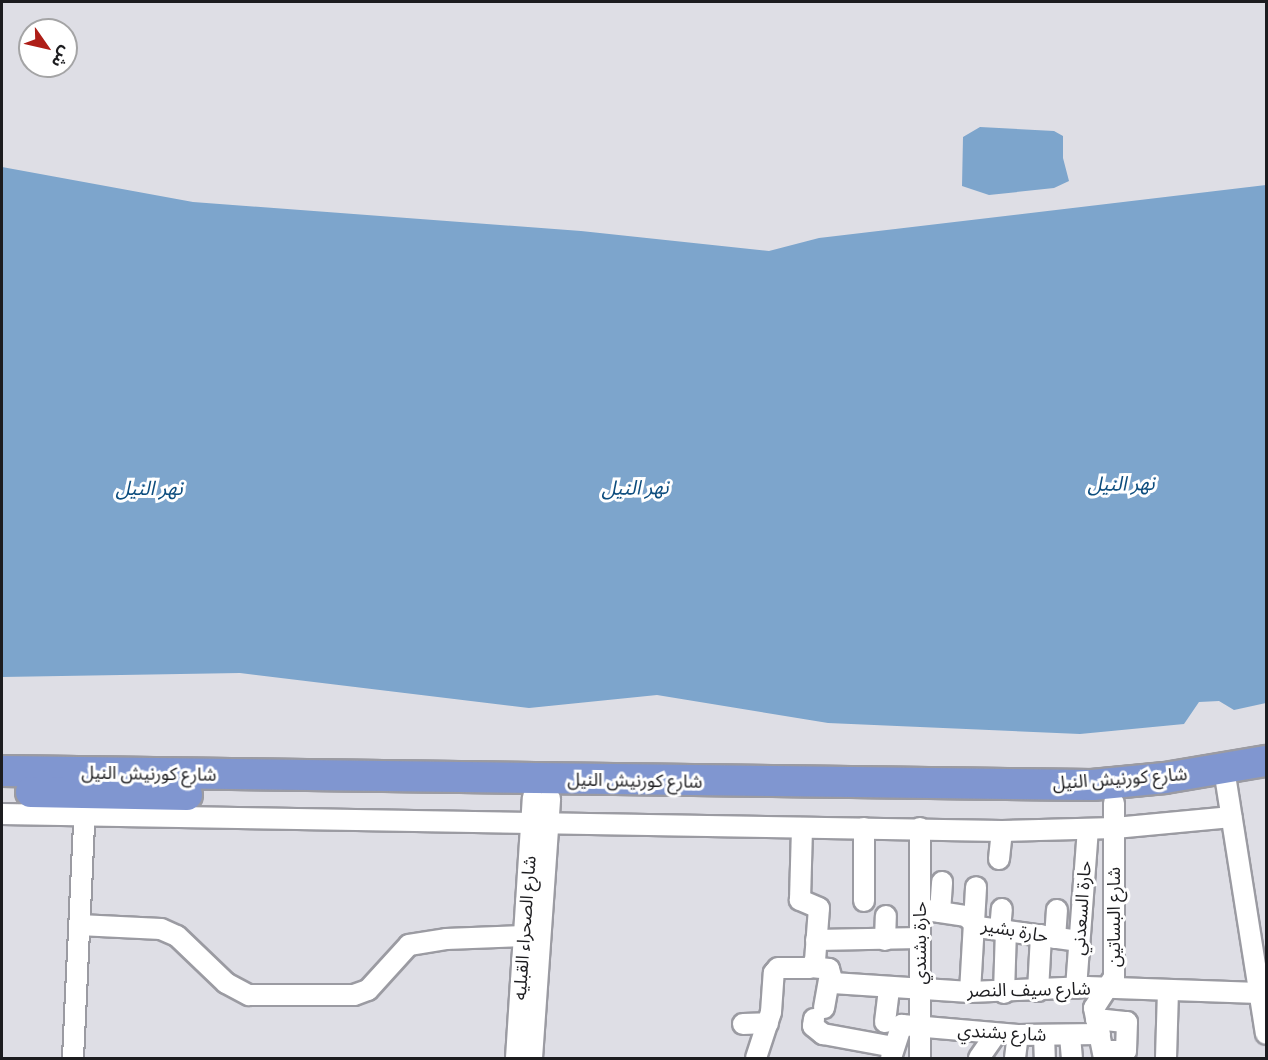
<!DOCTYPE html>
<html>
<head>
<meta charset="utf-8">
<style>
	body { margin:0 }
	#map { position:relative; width:1268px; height:1060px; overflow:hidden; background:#dedee5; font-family:"Public Sans","Noto Sans Arabic",sans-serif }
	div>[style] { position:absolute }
	.water>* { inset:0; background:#7da5cc }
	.roads { filter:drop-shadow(2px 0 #9b9ba2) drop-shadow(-2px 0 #9b9ba2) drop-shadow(0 2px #9b9ba2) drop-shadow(0 -2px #9b9ba2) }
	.minor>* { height:20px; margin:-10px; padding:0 10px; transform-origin:10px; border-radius:10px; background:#fff }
	.highway>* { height:30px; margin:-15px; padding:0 15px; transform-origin:15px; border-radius:15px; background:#8096d0 }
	span { translate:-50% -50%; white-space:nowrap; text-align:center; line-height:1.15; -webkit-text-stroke:6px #fff; paint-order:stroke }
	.street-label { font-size:18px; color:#1c1c1f }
	.water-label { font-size:20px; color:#0d4d7e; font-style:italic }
	.frame { position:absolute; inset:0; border:3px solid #1c1c1f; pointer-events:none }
	.north { position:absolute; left:18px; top:18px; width:60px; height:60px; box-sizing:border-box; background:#fff; border:2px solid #a4a4a5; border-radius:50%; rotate:124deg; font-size:16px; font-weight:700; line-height:24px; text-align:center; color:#1c1c1f }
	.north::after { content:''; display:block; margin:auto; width:21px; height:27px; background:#ae1e17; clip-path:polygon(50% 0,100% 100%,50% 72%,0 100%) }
</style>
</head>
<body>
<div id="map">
	<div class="water">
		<i style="clip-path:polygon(980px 127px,1054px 131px,1063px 136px,1063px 158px,1069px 181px,1054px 188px,989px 195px,962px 186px,963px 137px)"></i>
		<i style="clip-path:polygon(2px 167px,193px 202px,581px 231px,769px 251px,819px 238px,1266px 185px,1266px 703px,1234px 710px,1219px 701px,1199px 702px,1184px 724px,1080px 734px,828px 723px,657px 695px,529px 708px,240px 673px,2px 677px)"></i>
	</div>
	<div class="roads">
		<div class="minor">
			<i style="left:1224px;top:769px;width:268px;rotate:81deg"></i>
			<i style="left:2px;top:814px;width:1000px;rotate:0.97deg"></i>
			<i style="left:1002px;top:831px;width:113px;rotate:-1.5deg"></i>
			<i style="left:1115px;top:828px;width:117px;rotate:-5.4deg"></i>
			<i style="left:864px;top:828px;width:73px;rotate:90deg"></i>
			<i style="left:920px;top:828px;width:230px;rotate:90deg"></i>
			<i style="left:999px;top:859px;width:28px;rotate:-84deg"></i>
			<i style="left:920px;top:909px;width:47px;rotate:8.7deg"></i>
			<i style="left:966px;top:916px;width:16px;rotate:43deg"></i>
			<i style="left:978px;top:927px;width:102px;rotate:7.9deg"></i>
			<i style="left:940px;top:912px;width:30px;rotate:-86deg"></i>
			<i style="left:79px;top:925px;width:82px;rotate:2.8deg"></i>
			<i style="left:161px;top:929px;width:17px;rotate:24deg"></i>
			<i style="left:177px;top:936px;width:68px;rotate:43.8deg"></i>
			<i style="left:226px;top:983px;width:26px;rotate:28deg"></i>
			<i style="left:249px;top:995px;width:105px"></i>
			<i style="left:354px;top:995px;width:15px;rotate:-20deg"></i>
			<i style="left:368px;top:990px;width:61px;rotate:-47.7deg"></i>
			<i style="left:409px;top:945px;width:37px;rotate:-9deg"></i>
			<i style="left:446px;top:939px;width:78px;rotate:-2.2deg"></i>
			<i style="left:1000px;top:930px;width:21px;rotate:-85deg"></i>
			<i style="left:1055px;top:938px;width:28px;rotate:-86deg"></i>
			<i style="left:816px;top:940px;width:104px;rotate:-1.1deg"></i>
			<i style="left:885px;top:940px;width:24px;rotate:-88deg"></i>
			<i style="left:811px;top:967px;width:18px;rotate:6deg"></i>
			<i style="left:829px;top:969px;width:15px;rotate:74deg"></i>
			<i style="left:833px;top:983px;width:137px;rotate:3.8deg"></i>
			<i style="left:970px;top:992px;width:117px;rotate:-2.4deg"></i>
			<i style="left:1087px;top:987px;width:172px;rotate:2deg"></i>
			<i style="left:1076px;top:988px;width:159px;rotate:-85.7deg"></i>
			<i style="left:1038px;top:991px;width:56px;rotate:-86.9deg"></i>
			<i style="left:970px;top:992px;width:105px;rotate:-86.7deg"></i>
			<i style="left:1004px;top:993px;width:63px;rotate:-88.2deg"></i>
			<i style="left:824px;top:1008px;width:28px;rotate:-80deg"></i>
			<i style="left:814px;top:1019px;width:7px;rotate:98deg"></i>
			<i style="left:813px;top:1026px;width:13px;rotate:39deg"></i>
			<i style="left:823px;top:1034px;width:72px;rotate:10.4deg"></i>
			<i style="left:1096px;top:1019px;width:31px;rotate:6deg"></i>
			<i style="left:1127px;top:1022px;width:29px;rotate:92deg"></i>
			<i style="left:1126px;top:1051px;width:22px;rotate:180deg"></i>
			<i style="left:885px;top:1022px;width:35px;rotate:-83deg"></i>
			<i style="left:743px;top:1024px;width:25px;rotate:-2deg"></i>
			<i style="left:1044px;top:1035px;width:23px;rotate:88deg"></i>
			<i style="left:1070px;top:1036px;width:22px;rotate:85deg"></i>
			<i style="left:73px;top:1058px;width:253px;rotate:-87.3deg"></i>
			<i style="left:516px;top:1058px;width:261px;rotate:-86.3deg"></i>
			<i style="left:532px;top:1058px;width:260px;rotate:-86deg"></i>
			<i style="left:756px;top:1058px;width:48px;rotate:-71.9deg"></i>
			<i style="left:771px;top:1012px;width:39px;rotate:-86deg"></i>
			<i style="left:774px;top:973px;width:6px;rotate:-51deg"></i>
			<i style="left:778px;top:968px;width:31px"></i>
			<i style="left:809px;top:968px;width:9px;rotate:-49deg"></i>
			<i style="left:815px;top:961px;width:53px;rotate:-85.7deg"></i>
			<i style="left:819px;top:908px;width:21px;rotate:-157deg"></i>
			<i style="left:800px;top:900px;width:72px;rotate:-88.4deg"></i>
			<i style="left:891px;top:1058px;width:35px;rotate:-72deg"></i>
			<i style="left:902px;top:1025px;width:116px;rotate:4.9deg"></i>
			<i style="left:1018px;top:1035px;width:82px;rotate:-0.7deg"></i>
			<i style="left:979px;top:1058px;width:29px;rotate:-55deg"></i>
			<i style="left:1015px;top:1058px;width:23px;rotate:-83deg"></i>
			<i style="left:1104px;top:1058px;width:51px;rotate:-101.3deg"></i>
			<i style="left:1094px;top:1008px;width:37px;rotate:-57deg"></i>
			<i style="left:1114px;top:977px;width:174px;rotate:-90deg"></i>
			<i style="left:1166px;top:1058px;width:66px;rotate:-88.3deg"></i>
		</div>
		<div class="highway">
			<i style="left:2px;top:771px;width:1090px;rotate:0.74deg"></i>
			<i style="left:1092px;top:785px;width:73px;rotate:-5.5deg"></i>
			<i style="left:1165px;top:778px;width:102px;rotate:-9.6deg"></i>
			<i style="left:31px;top:792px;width:156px;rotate:1.1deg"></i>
		</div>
	</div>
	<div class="street-label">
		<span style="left:149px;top:774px;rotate:1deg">شارع كورنيش النيل</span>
		<span style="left:1120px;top:779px;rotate:-4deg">شارع كورنيش النيل</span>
		<span style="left:635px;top:781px;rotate:1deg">شارع كورنيش النيل</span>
		<span style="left:1082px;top:908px;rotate:-86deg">حارة السعدني</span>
		<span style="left:1114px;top:917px;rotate:-90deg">شارع البساتين</span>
		<span style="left:525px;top:928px;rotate:-86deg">شارع الصحراء القبليه</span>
		<span style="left:1015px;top:931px;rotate:10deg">حارة بشير</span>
		<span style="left:920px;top:943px;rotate:-90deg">حارة بشندي</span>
		<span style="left:1029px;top:990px;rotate:-1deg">شارع سيف النصر</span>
		<span style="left:1002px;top:1033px;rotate:3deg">شارع بشندي</span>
	</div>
	<div class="water-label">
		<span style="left:1121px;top:484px;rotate:-1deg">نهر النيل</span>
		<span style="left:149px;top:488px">نهر النيل</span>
		<span style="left:635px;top:488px;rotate:-1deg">نهر النيل</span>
	</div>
	<div class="frame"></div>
	<div class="north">ش</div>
</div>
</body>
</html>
